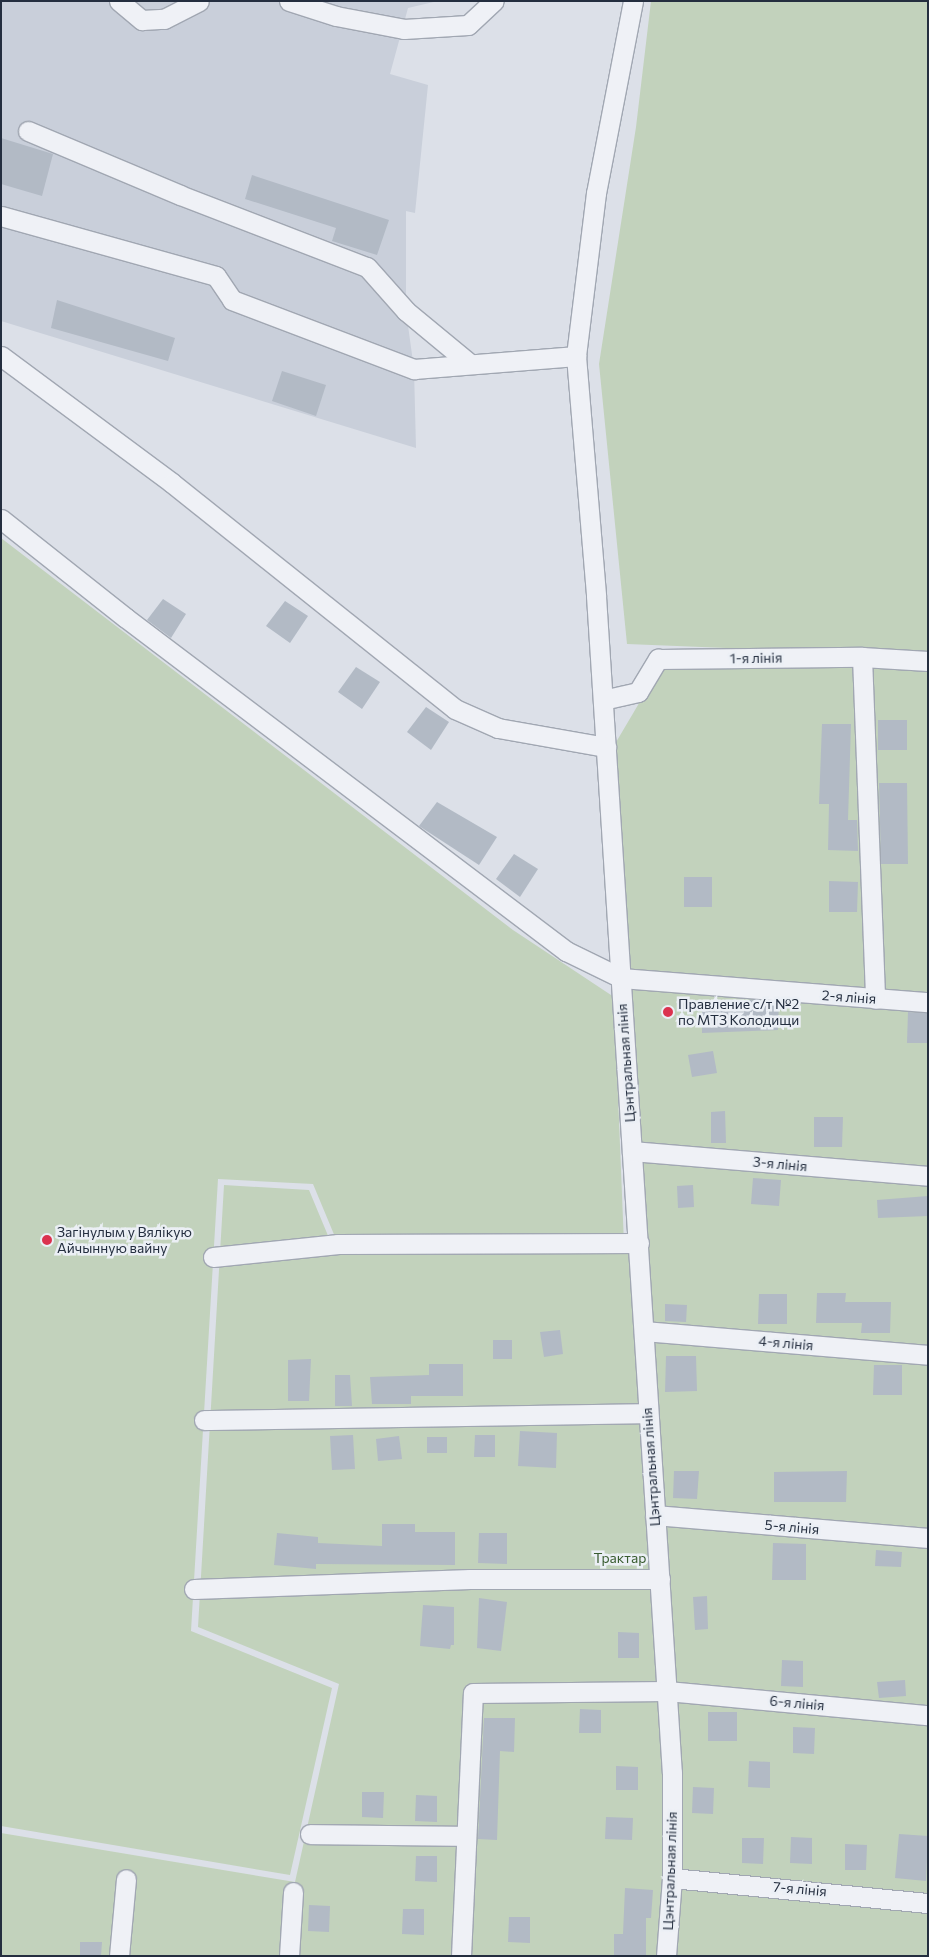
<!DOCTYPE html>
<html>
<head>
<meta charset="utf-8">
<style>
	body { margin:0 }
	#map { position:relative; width:929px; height:1957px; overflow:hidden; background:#dce0e8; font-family:Commissioner,sans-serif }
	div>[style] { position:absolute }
	.built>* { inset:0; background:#c9cfda }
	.green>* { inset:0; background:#c2d2bc }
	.building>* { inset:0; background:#b2bac5 }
	.roads { filter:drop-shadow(1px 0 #a1a7b2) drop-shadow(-1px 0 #a1a7b2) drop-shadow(0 1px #a1a7b2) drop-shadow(0 -1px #a1a7b2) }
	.minor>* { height:19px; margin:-9.5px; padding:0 9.5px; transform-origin:9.5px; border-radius:9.5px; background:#eff1f6 }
	.dots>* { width:14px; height:14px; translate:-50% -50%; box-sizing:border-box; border:2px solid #ebeff5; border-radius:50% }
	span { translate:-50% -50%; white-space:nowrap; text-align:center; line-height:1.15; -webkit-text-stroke:5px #ebeff5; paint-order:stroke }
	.street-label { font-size:14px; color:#242e3f }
	.poi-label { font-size:14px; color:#242e3f }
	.left { translate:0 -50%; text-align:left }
	.park-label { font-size:14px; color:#395c30 }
	.frame { position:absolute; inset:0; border:2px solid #242e3f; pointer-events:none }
</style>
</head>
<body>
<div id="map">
	<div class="built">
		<i style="clip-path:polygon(1px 1px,438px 1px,408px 8px,390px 74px,428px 85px,415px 213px,406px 211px,406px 311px,414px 369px,416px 448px,1px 321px)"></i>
	</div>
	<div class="green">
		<i style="clip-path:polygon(651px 1px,928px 1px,928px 656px,627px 644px,599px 364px,636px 127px)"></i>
		<i style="clip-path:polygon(1px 538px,513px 930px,614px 997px,624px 1244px,338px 1244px,313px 1184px,218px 1179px,191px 1631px,332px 1688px,290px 1875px,1px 1826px)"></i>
		<i style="clip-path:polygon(862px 664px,928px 667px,927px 1956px,1px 1956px,1px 1833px,295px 1882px,339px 1684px,198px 1627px,224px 1185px,309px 1190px,334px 1250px,646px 1250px,612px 749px,661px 666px)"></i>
	</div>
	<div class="building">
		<i style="clip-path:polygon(1px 138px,53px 154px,42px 196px,1px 184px)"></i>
		<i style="clip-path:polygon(252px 175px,389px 220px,377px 255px,332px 241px,336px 228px,245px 199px)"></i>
		<i style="clip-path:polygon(57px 300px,175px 338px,168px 361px,51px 328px)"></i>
		<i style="clip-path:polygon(282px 371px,326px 385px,316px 416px,272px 401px)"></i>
		<i style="clip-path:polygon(163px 599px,186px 614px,171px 638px,147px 620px)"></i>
		<i style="clip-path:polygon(285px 601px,308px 616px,290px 643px,266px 626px)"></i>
		<i style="clip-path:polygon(356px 667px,380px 682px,362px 709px,338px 692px)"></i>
		<i style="clip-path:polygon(426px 707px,449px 722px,431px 750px,407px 732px)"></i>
		<i style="clip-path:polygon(878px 720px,907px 720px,907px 750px,878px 750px)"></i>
		<i style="clip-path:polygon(822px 724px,851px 724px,848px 820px,857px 820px,858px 851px,828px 850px,829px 804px,819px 804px)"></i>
		<i style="clip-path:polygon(879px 783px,907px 783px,908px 864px,881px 864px)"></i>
		<i style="clip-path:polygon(437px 802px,497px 837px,479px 865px,419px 826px)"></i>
		<i style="clip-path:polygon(514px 854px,538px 869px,520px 897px,496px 879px)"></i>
		<i style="clip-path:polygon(684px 877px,712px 877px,712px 907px,684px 907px)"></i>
		<i style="clip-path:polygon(829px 881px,858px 882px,857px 912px,829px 912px)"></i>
		<i style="clip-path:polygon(750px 1000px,779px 1002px,778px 1030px,702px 1033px,702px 1010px,750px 1008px)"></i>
		<i style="clip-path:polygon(908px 1012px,928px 1013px,928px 1043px,907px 1043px)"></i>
		<i style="clip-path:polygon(713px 1051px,717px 1073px,692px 1077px,688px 1055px)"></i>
		<i style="clip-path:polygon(725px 1111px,726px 1143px,711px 1143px,711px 1112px)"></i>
		<i style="clip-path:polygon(814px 1117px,843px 1117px,842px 1147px,814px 1147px)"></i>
		<i style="clip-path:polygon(753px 1178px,781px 1180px,779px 1206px,751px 1204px)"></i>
		<i style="clip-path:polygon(693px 1185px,694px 1207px,678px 1208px,677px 1186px)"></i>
		<i style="clip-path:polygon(928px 1196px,928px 1216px,878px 1218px,877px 1200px)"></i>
		<i style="clip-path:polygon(817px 1293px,846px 1293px,845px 1302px,891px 1302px,890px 1333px,861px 1333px,862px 1323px,816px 1323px)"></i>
		<i style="clip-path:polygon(759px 1294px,787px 1294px,787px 1324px,758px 1324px)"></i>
		<i style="clip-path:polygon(665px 1304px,687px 1305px,686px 1322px,665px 1321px)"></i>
		<i style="clip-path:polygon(560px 1330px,563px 1354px,544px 1357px,540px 1332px)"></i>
		<i style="clip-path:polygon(493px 1340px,512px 1340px,512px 1359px,493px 1359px)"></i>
		<i style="clip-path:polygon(666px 1356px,696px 1356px,697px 1391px,665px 1392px)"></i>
		<i style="clip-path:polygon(311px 1359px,309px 1401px,288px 1401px,288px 1360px)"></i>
		<i style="clip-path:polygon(429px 1364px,463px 1364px,463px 1396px,411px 1396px,411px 1404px,372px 1404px,370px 1377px,429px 1375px)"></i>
		<i style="clip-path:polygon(874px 1365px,902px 1365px,902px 1395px,873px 1395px)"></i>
		<i style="clip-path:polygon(335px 1375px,350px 1375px,352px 1406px,335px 1406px)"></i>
		<i style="clip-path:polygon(520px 1431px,557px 1433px,556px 1468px,518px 1466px)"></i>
		<i style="clip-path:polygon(353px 1435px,355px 1469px,332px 1470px,330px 1436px)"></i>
		<i style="clip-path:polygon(475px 1435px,495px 1435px,495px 1457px,474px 1457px)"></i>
		<i style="clip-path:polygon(399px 1436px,402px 1459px,378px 1461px,376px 1439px)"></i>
		<i style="clip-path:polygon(427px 1437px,447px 1437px,447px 1453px,427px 1453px)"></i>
		<i style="clip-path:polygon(674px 1471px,699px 1471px,697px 1499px,673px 1498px)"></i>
		<i style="clip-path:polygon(847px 1471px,846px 1502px,774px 1502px,774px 1472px)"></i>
		<i style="clip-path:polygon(382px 1524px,415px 1524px,415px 1532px,455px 1532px,455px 1565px,316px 1564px,316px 1569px,274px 1565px,277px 1533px,318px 1537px,318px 1543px,382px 1546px)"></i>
		<i style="clip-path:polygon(479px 1533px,507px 1533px,507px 1564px,478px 1563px)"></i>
		<i style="clip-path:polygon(773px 1543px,806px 1544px,806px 1580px,772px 1580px)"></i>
		<i style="clip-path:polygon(876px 1550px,902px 1552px,901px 1567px,875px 1566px)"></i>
		<i style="clip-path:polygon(707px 1596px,708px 1629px,695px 1630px,693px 1597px)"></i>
		<i style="clip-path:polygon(479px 1598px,507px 1602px,501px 1651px,477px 1648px)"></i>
		<i style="clip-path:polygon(423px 1605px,454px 1607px,454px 1645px,451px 1645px,450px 1649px,420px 1646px)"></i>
		<i style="clip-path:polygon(618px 1632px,639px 1633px,639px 1658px,618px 1658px)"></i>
		<i style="clip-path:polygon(782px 1660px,803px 1661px,803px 1687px,781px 1686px)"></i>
		<i style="clip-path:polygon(905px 1680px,906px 1696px,879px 1698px,877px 1682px)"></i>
		<i style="clip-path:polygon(580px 1709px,601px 1710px,601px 1733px,579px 1733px)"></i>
		<i style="clip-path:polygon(708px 1712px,737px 1712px,737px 1741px,708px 1741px)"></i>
		<i style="clip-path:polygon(484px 1718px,515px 1718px,514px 1752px,500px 1751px,497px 1840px,478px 1839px)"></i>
		<i style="clip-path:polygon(793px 1727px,815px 1728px,814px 1754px,793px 1753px)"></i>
		<i style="clip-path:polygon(749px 1761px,770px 1762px,770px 1788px,748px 1787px)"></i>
		<i style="clip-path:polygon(616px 1766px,638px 1767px,638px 1790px,616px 1790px)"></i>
		<i style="clip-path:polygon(693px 1787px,714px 1788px,713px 1814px,692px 1813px)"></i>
		<i style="clip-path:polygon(362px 1792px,384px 1792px,383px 1818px,362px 1817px)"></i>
		<i style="clip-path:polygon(416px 1795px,437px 1796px,437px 1822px,415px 1821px)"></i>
		<i style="clip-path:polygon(606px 1817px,633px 1818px,632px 1840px,605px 1839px)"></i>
		<i style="clip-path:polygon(899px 1834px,928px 1836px,926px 1881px,895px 1878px)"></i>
		<i style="clip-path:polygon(791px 1837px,812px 1838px,812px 1864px,790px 1863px)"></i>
		<i style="clip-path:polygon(742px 1838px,764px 1838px,763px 1864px,742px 1863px)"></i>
		<i style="clip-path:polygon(845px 1844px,867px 1845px,866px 1870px,845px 1870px)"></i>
		<i style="clip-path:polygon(416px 1856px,437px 1856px,437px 1882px,415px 1881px)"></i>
		<i style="clip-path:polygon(625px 1888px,653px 1890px,651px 1918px,646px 1918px,646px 1956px,614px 1956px,614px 1934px,623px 1934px)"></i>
		<i style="clip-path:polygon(309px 1905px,330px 1906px,329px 1932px,308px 1931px)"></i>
		<i style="clip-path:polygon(403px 1909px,424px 1909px,424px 1935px,402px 1934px)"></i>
		<i style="clip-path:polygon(509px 1917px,530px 1917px,530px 1943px,508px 1942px)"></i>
		<i style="clip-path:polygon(80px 1942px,102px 1942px,101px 1956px,80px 1956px)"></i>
	</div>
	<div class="roads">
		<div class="minor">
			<i style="left:119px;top:1px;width:30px;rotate:40deg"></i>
			<i style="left:142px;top:20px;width:22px;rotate:-3deg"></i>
			<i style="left:164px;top:19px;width:39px;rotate:-27deg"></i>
			<i style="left:289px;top:1px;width:49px;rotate:17.7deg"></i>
			<i style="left:336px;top:16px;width:69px;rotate:10.8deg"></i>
			<i style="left:404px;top:29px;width:64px;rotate:-3.6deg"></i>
			<i style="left:468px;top:25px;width:35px;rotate:-43deg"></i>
			<i style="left:633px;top:1px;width:196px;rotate:100.9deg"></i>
			<i style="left:596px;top:193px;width:164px;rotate:97deg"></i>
			<i style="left:576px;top:356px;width:241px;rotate:85.2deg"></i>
			<i style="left:596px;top:596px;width:1179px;rotate:86.31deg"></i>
			<i style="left:672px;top:1773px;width:105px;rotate:90deg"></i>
			<i style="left:672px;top:1878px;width:78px;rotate:94.4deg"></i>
			<i style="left:28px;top:131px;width:165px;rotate:22.8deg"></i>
			<i style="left:180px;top:195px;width:200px;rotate:21.1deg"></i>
			<i style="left:367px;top:267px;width:59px;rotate:48.4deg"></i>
			<i style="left:406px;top:311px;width:83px;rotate:39.6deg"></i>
			<i style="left:1px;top:216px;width:223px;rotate:15.6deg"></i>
			<i style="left:216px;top:276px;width:29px;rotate:56deg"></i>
			<i style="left:232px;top:300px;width:195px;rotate:20.8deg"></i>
			<i style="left:414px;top:369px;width:163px;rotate:-4.6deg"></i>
			<i style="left:1px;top:356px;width:213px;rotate:36.6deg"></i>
			<i style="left:172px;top:483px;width:362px;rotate:38.6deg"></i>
			<i style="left:455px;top:709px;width:47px;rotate:23.8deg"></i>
			<i style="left:498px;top:728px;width:110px;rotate:10deg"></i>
			<i style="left:1px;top:519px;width:159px;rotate:38.4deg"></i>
			<i style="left:126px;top:618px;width:552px;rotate:37.12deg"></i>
			<i style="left:566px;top:951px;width:61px;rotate:26.1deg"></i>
			<i style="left:621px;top:978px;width:308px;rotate:4.5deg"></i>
			<i style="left:862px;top:657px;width:342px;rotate:87.8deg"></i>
			<i style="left:603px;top:700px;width:36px;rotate:-13deg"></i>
			<i style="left:638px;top:692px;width:39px;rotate:-59deg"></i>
			<i style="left:658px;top:659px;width:204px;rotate:-0.6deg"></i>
			<i style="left:862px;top:657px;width:66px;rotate:3.5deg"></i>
			<i style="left:632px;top:1151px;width:297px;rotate:4.8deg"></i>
			<i style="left:213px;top:1257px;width:126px;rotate:-5.9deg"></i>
			<i style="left:338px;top:1244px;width:301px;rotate:-0.2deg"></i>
			<i style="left:644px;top:1331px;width:285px;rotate:4.8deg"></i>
			<i style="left:204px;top:1420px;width:443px;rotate:-0.9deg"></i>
			<i style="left:655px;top:1515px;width:274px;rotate:4.8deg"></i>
			<i style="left:194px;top:1589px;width:276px;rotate:-2.1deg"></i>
			<i style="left:470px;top:1579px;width:190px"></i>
			<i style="left:310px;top:1834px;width:155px;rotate:0.7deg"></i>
			<i style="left:672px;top:1878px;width:257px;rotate:5.6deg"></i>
			<i style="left:119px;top:1956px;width:77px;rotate:-84.8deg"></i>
			<i style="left:289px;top:1956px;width:64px;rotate:-86.4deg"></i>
			<i style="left:461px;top:1956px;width:263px;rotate:-87.4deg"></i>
			<i style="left:473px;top:1693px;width:194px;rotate:-0.6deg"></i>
			<i style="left:667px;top:1691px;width:262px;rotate:5.3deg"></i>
		</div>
	</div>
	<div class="dots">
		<i style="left:668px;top:1012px;background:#db324e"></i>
		<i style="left:47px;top:1240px;background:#db324e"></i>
	</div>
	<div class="street-label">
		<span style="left:756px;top:658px;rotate:-1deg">1-я лінія</span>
		<span style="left:849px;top:997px;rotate:4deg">2-я лінія</span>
		<span style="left:626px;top:1063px;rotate:-94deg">Цэнтральная лінія</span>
		<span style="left:780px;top:1164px;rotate:5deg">3-я лінія</span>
		<span style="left:786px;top:1343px;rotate:5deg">4-я лінія</span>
		<span style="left:651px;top:1467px;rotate:-94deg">Цэнтральная лінія</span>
		<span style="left:792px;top:1527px;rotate:5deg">5-я лінія</span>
		<span style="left:797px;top:1703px;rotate:5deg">6-я лінія</span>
		<span style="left:670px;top:1871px;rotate:-88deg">Цэнтральная лінія</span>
		<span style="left:800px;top:1889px;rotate:5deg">7-я лінія</span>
	</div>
	<div class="poi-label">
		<span class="left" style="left:678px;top:1012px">Правление с/т №2<br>по МТЗ Колодищи</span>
		<span class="left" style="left:57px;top:1240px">Загінулым у Вялікую<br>Айчынную вайну</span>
	</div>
	<div class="park-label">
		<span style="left:620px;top:1558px">Трактар</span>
	</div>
	<div class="frame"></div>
</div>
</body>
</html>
